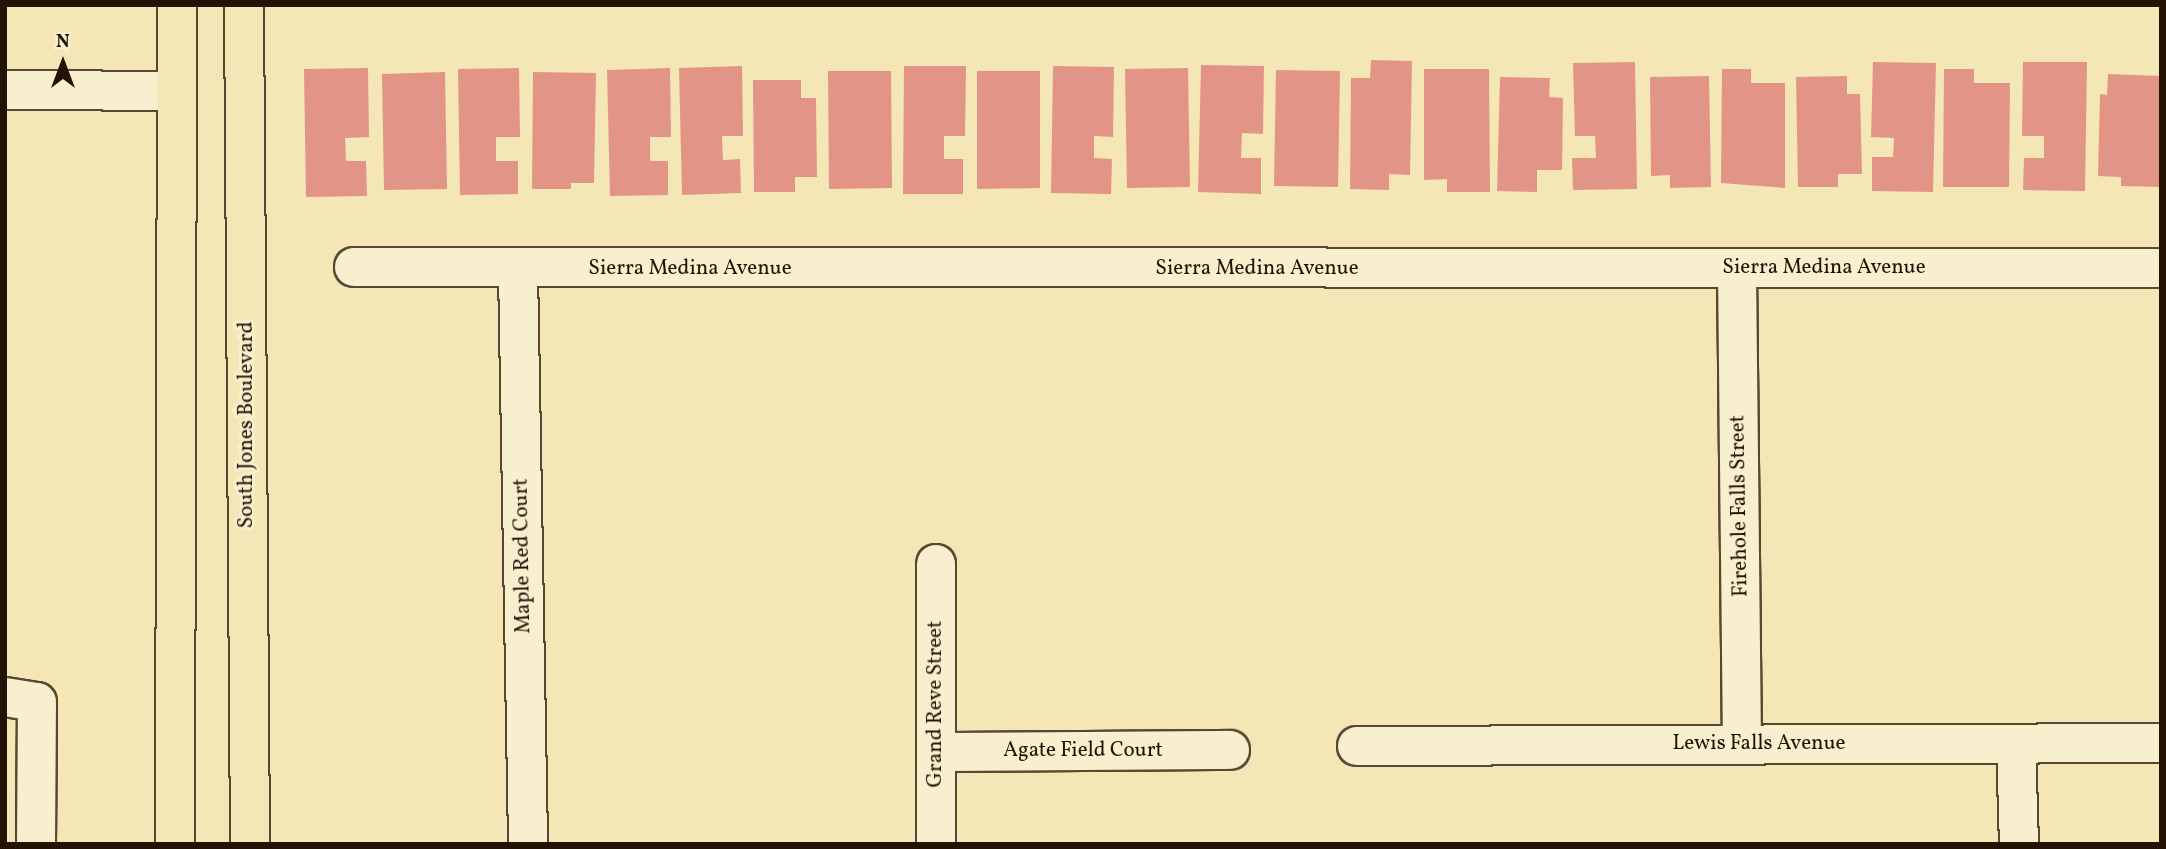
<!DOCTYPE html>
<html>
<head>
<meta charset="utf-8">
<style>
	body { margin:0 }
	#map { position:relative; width:2166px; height:849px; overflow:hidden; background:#f4e6b5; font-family:Vollkorn,serif }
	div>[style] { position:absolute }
	.building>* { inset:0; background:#e29586 }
	.roads { filter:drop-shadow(2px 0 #574831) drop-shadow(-2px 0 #574831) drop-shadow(0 2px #574831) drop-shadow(0 -2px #574831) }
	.minor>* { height:38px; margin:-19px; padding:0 19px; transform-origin:19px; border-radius:19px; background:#f8efcf }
	.major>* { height:38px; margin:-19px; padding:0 19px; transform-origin:19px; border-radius:19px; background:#f4e6b5 }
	span { translate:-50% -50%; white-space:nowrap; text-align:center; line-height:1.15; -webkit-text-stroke:6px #f8efcf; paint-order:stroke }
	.street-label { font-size:21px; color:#231305 }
	.frame { position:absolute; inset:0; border:7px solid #231305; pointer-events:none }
	.north { position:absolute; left:28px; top:28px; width:70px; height:70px; -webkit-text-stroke:5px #f8efcf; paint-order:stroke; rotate:0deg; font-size:19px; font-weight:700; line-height:28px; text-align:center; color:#231305 }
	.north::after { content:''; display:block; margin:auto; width:24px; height:32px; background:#231305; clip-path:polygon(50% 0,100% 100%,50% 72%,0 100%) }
</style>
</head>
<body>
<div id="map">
	<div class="building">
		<i style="clip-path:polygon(1371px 60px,1412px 61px,1410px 175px,1389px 174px,1389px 190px,1350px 189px,1351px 78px,1370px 78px)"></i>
		<i style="clip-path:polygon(1635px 62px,1637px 189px,1573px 190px,1572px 158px,1596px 158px,1595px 136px,1575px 136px,1573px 63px)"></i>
		<i style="clip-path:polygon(1873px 62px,1936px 63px,1933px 192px,1872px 191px,1872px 157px,1893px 157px,1894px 138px,1871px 137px)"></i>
		<i style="clip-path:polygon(2023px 62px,2087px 62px,2085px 191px,2023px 190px,2024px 158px,2044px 158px,2044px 136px,2022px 136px)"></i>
		<i style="clip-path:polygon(1201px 65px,1264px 66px,1263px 134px,1242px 133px,1241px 158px,1261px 158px,1261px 194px,1198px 192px)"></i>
		<i style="clip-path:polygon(742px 66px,743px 136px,722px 136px,723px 160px,740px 159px,741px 193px,682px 195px,679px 68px)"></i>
		<i style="clip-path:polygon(904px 66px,966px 66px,965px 136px,944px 136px,944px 159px,963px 159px,963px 194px,903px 194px)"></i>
		<i style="clip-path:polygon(1053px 66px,1114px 67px,1113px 137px,1094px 136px,1094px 158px,1112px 159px,1111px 194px,1051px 193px)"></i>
		<i style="clip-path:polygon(368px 68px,369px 137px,345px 138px,346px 161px,366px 161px,367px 196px,306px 197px,304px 69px)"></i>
		<i style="clip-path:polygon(519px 68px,520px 137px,496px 137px,496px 161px,518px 161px,518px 194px,460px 195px,458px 69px)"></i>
		<i style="clip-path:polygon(670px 68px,671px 137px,650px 137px,650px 161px,668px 161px,668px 195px,610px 196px,607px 70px)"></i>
		<i style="clip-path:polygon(1188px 68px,1190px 187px,1127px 188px,1125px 69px)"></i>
		<i style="clip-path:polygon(1424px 69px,1489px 69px,1490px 192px,1447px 192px,1447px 179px,1424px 180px)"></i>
		<i style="clip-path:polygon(1722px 69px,1751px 69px,1751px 83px,1785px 83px,1785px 188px,1721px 183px)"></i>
		<i style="clip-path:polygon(1944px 69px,1974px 69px,1974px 83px,2010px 83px,2009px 187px,1943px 187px)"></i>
		<i style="clip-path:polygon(1276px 70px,1340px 71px,1338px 187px,1274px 186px)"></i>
		<i style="clip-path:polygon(828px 71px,891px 71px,892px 188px,829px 189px)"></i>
		<i style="clip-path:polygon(977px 71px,1040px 71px,1040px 188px,977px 189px)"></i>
		<i style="clip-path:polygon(445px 72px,447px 189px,384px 190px,382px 74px)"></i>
		<i style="clip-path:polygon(533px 72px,596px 73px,594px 183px,571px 183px,571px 189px,532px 189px)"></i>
		<i style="clip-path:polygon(2108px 74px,2161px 76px,2160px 187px,2121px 186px,2121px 177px,2098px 176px,2100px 94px,2107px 95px)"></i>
		<i style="clip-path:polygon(1709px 76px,1711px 187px,1670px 188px,1670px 175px,1651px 176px,1650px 77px)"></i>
		<i style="clip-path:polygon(1847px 76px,1847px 94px,1860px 94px,1862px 174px,1838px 174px,1838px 187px,1798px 187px,1796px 77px)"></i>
		<i style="clip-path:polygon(1500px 77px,1550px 78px,1549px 97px,1563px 98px,1562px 170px,1537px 170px,1537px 192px,1497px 191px)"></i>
		<i style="clip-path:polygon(753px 80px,801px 80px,801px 98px,816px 98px,817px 177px,795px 177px,795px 192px,754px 192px)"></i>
	</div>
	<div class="roads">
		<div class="minor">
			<i style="left:5px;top:90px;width:172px;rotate:0.3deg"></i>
			<i style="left:354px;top:267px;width:1807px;rotate:0.03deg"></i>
			<i style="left:518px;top:269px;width:575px;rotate:89deg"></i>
			<i style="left:1737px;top:269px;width:474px;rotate:89.4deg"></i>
			<i style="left:936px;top:564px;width:280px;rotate:90deg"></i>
			<i style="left:5px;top:697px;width:32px;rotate:9deg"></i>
			<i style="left:37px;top:702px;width:142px;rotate:90.4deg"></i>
			<i style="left:2016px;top:744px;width:100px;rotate:88.3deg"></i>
			<i style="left:1357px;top:746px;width:804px;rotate:-0.21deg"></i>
			<i style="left:936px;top:752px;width:294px;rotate:-0.4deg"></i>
		</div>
		<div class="major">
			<i style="left:244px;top:5px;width:839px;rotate:89.59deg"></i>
			<i style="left:175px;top:844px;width:839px;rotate:-89.86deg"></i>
		</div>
	</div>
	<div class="street-label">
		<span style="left:1824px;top:268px">Sierra Medina Avenue</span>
		<span style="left:690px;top:269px">Sierra Medina Avenue</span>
		<span style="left:1257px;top:269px">Sierra Medina Avenue</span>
		<span style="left:247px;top:425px;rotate:-90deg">South Jones Boulevard</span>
		<span style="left:1740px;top:506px;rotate:-91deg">Firehole Falls Street</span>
		<span style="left:523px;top:556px;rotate:-91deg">Maple Red Court</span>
		<span style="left:936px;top:704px;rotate:-90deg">Grand Reve Street</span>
		<span style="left:1759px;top:744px">Lewis Falls Avenue</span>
		<span style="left:1083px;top:751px">Agate Field Court</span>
	</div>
	<div class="frame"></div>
	<div class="north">N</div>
</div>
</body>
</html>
